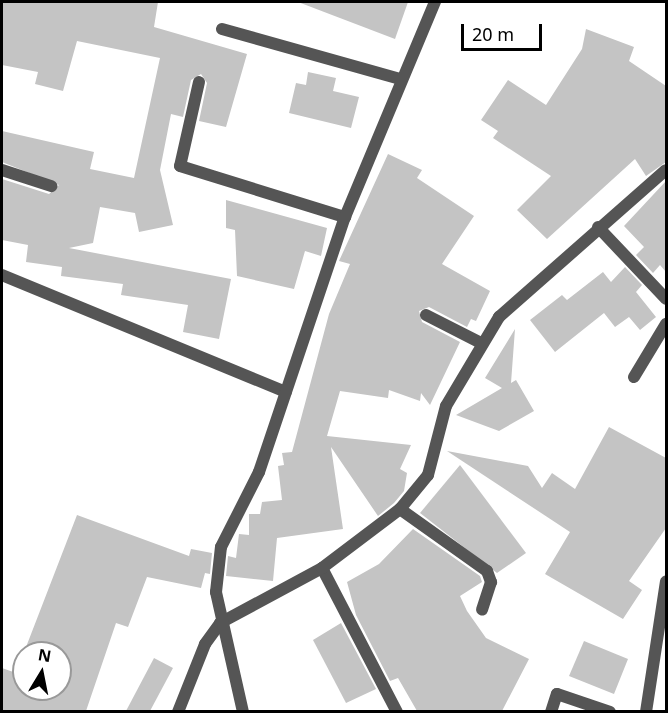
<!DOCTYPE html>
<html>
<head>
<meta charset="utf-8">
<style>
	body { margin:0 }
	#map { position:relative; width:668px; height:713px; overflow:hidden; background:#fff; font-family:"Noto Sans",sans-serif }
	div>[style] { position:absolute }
	.building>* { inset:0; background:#c4c4c4 }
	.street>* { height:12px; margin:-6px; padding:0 6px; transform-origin:6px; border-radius:6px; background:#555 }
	span { translate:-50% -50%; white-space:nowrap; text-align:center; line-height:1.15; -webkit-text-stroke:6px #fff; paint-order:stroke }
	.frame { position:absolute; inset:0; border:3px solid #000; pointer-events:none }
	.north { position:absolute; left:12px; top:641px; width:60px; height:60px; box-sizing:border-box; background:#fff; border:2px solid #999; border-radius:50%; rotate:10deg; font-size:16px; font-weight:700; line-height:24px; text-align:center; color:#000 }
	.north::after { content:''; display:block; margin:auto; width:21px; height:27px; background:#000; clip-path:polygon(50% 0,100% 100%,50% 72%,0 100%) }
	.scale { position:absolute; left:461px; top:24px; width:81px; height:27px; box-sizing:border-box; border:3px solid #000; border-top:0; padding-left:8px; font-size:18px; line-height:21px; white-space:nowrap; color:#000; -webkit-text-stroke:4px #fff; paint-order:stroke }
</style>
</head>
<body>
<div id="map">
	<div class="building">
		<i style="clip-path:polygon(2px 2px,158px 2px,154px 27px,247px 54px,226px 127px,199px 121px,207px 83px,201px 74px,191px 80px,183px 117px,171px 114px,160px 170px,173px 225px,139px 232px,135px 213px,100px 207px,93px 243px,69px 248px,231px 279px,219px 339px,183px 332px,188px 305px,121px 295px,123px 284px,61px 276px,62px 267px,26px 262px,28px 245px,2px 240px,2px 179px,49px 194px,59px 185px,2px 162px,2px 131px,94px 152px,90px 169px,134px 178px,160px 58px,77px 41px,63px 91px,35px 84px,38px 72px,2px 65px)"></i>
		<i style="clip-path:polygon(298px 2px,408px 2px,395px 39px)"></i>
		<i style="clip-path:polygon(586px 29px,634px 47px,629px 61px,666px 86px,666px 162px,646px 176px,635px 159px,547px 239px,517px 210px,551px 176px,493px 138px,498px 131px,481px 120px,508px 80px,546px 105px,582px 49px)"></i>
		<i style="clip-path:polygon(308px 72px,336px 78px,333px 91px,359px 97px,351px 128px,289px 113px,296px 83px,306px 85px)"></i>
		<i style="clip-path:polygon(388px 154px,422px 170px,417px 178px,474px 216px,442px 264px,490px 291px,476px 321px,471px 319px,467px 327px,429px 307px,419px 311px,422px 322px,460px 342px,430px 405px,421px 393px,420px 401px,389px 390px,388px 398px,340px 391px,327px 436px,411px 445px,400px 469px,407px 473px,404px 491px,394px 503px,378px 516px,331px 447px,343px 529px,277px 538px,273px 581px,226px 576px,228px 556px,236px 558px,239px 534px,249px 535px,249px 514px,260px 514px,262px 502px,282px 500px,278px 466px,284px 465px,282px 453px,292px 452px,329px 314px,350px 264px,339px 261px)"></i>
		<i style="clip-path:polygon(666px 181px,666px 272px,660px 265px,653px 273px,636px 255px,644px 247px,624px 226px)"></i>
		<i style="clip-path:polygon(226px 200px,327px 228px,321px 256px,305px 251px,294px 289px,237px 276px,235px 230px,226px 228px)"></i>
		<i style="clip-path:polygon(625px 267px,642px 285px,636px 292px,656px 317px,640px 330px,629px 317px,615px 327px,604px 313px,555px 352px,530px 320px,562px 295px,567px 300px,603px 272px,611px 282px)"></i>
		<i style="clip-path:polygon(515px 329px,511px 383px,516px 380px,534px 411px,499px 431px,456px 415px,502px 388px,485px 378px)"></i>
		<i style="clip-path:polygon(609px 427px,666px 458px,666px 528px,629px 581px,642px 590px,623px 619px,545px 574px,570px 532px,447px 451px,528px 466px,542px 488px,552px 473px,575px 489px)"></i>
		<i style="clip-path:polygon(460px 465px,526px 553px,497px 573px,420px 513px)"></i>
		<i style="clip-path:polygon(evenodd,77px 515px,189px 556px,191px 549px,212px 553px,210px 574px,205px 573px,201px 588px,147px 577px,128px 627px,116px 623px,86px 711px,2px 711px,2px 668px,16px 673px,77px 515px,24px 653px,60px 653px,60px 689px,24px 689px,24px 653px)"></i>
		<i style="clip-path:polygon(413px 529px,480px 576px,482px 582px,460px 596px,467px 611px,486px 638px,529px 659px,502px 711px,417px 711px,398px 678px,390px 681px,356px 615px,347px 582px,379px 564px)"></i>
		<i style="clip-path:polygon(341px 623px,376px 689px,346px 703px,313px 640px)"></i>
		<i style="clip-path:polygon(584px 641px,628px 659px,614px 694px,569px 676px)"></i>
		<i style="clip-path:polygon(154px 658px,173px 668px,150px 711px,126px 711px)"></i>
	</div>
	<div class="street">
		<i style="left:222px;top:29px;width:185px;rotate:15.7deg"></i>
		<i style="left:199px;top:82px;width:86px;rotate:102.7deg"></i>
		<i style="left:180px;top:166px;width:173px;rotate:17.2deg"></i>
		<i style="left:2px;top:170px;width:52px;rotate:18.1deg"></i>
		<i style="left:598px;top:227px;width:99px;rotate:46.6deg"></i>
		<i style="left:2px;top:275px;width:307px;rotate:22.4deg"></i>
		<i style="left:426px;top:315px;width:62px;rotate:27deg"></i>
		<i style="left:634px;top:377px;width:62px;rotate:-58.9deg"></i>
		<i style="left:400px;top:509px;width:107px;rotate:35.5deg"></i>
		<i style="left:487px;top:571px;width:12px;rotate:70deg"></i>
		<i style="left:491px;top:582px;width:29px;rotate:108deg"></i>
		<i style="left:322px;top:568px;width:162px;rotate:62.5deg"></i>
		<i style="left:178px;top:712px;width:73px;rotate:-68.3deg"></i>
		<i style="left:205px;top:644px;width:26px;rotate:-54deg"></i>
		<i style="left:220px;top:623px;width:116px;rotate:-28.3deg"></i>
		<i style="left:322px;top:568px;width:98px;rotate:-37.1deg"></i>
		<i style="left:400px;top:509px;width:44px;rotate:-50.5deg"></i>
		<i style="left:428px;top:475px;width:71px;rotate:-75.4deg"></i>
		<i style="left:446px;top:406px;width:104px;rotate:-59.2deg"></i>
		<i style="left:499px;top:317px;width:222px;rotate:-41.4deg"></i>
		<i style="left:243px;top:712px;width:123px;rotate:-102.7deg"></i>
		<i style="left:216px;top:592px;width:45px;rotate:-83.7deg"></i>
		<i style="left:221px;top:547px;width:84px;rotate:-63.1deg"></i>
		<i style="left:259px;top:472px;width:269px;rotate:-71.4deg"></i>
		<i style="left:345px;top:217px;width:233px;rotate:-67.3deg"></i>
		<i style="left:551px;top:712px;width:19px;rotate:-72deg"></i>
		<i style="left:557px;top:694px;width:56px;rotate:18.8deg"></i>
		<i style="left:646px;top:712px;width:132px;rotate:-81.3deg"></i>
	</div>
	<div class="frame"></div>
	<div class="north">N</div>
	<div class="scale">20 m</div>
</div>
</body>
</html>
